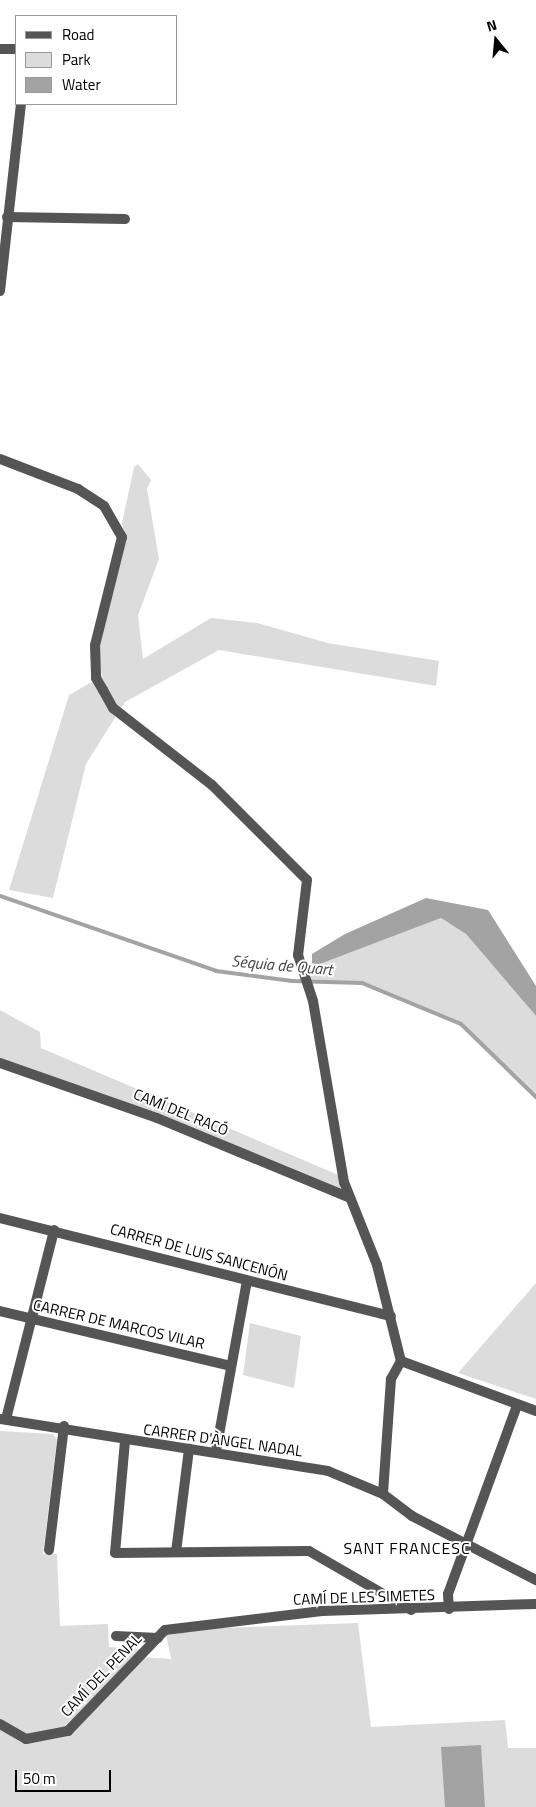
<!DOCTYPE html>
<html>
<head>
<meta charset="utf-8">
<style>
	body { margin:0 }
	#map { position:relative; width:536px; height:1807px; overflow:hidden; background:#fff; font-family:"Titillium Web",sans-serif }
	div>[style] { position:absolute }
	.green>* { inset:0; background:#dcdcdc }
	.water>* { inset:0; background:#a3a3a3 }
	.stream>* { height:4px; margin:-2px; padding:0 2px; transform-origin:2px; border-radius:2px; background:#a3a3a3 }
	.street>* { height:10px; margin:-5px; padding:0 5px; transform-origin:5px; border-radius:5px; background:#555 }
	span { translate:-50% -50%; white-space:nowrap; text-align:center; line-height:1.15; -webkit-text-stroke:4px #fff; paint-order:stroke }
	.street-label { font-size:15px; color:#000 }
	.water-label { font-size:16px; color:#444; font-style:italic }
	.neighbourhood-label { font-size:16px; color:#000; letter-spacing:1px }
	.legend { position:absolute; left:15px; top:15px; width:162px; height:90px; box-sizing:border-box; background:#fff; border:1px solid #999; margin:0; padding:6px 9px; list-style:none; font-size:15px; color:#000 }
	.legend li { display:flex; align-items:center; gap:10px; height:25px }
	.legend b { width:25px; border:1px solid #999 }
	.north { position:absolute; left:471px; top:15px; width:50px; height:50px; -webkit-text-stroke:4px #fff; paint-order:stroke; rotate:343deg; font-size:14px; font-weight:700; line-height:20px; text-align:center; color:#000 }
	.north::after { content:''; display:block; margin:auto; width:18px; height:22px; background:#000; clip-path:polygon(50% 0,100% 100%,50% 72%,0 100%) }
	.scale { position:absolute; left:15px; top:1770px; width:96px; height:22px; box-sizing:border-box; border:2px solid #000; border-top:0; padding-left:6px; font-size:15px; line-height:18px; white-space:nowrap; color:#000; -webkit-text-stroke:4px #fff; paint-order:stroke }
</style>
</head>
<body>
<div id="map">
	<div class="green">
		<i style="clip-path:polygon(138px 464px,151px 480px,147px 489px,159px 559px,138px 615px,143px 659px,211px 618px,257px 623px,328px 643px,439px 661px,436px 686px,219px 650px,125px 702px,86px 764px,53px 898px,9px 890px,69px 695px,102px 676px,98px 643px,125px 536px,122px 523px,134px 467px)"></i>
		<i style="clip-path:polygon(441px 918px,466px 934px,536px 1016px,536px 1097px,461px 1024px,362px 983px,310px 981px,312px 967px)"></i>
		<i style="clip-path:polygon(0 1010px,40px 1032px,41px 1048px,343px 1177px,348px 1197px,157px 1118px,0 1063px)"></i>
		<i style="clip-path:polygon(536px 1283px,536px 1399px,458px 1373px)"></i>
		<i style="clip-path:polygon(250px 1323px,301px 1336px,294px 1388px,243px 1375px)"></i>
		<i style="clip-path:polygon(0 1431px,53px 1434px,57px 1440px,43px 1554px,57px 1554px,60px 1626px,108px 1624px,109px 1647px,143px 1649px,142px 1657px,171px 1659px,174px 1672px,165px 1630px,358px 1623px,371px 1727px,505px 1720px,508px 1748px,536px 1748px,536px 1807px,0 1807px)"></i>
	</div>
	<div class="water">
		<i style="clip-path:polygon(426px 898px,488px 910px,536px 986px,536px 1016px,466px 934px,441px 918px,312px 967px,312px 954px,345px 934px)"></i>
		<i style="clip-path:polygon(481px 1745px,485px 1807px,445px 1807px,441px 1747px)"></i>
	</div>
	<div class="stream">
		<i style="left:0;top:896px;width:229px;rotate:19.1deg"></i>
		<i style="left:216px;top:971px;width:77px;rotate:7.5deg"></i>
		<i style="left:292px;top:981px;width:70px;rotate:1.6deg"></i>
		<i style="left:362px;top:983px;width:107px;rotate:22.5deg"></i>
		<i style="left:461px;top:1024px;width:105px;rotate:44.2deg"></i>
	</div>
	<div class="street">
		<i style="left:0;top:49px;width:16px"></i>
		<i style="left:7px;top:217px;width:118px;rotate:1deg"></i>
		<i style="left:0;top:291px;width:188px;rotate:-83.6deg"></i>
		<i style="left:0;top:459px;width:84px;rotate:21deg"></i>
		<i style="left:78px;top:489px;width:31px;rotate:33deg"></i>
		<i style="left:104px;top:506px;width:36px;rotate:60deg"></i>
		<i style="left:122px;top:537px;width:111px;rotate:104deg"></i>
		<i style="left:95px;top:645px;width:33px;rotate:88deg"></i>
		<i style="left:96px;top:678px;width:14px;rotate:60deg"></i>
		<i style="left:103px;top:690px;width:21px;rotate:61deg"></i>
		<i style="left:113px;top:708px;width:125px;rotate:37.9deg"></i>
		<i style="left:212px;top:785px;width:134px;rotate:45deg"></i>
		<i style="left:307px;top:880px;width:76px;rotate:96.8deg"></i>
		<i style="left:298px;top:955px;width:48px;rotate:71.9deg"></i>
		<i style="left:313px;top:1001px;width:184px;rotate:80.3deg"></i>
		<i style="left:344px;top:1182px;width:89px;rotate:68.3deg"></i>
		<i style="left:377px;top:1265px;width:99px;rotate:76deg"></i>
		<i style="left:401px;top:1361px;width:21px;rotate:119deg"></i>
		<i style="left:391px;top:1379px;width:115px;rotate:94deg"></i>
		<i style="left:0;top:1063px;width:166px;rotate:19.3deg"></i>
		<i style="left:157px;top:1118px;width:207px;rotate:22.5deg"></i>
		<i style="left:0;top:1218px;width:403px;rotate:14.1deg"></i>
		<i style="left:0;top:1311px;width:237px;rotate:13.4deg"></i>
		<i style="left:401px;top:1361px;width:144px;rotate:20.3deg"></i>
		<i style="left:0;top:1419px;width:332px;rotate:9deg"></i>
		<i style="left:328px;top:1471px;width:60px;rotate:22.7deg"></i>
		<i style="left:383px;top:1494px;width:36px;rotate:37deg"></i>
		<i style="left:412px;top:1516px;width:140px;rotate:27.3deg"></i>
		<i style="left:6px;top:1419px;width:195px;rotate:-75.7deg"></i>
		<i style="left:125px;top:1441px;width:112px;rotate:95.1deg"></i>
		<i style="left:115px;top:1553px;width:194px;rotate:-0.6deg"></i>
		<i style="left:309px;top:1551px;width:118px;rotate:30deg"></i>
		<i style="left:216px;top:1451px;width:173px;rotate:-79.7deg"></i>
		<i style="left:49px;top:1550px;width:125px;rotate:-83.1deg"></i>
		<i style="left:176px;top:1552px;width:104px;rotate:-82.8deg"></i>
		<i style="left:449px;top:1609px;width:15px;rotate:-94deg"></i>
		<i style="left:448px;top:1594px;width:201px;rotate:-69.9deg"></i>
		<i style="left:116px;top:1636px;width:42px;rotate:2.7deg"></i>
		<i style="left:0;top:1724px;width:30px;rotate:30deg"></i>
		<i style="left:26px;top:1739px;width:43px;rotate:-10.8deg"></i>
		<i style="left:68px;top:1731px;width:140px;rotate:-46.2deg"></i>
		<i style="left:165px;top:1630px;width:158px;rotate:-6.9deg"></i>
		<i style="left:322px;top:1611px;width:214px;rotate:-1.9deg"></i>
	</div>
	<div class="street-label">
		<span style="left:181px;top:1112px;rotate:22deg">CAMÍ DEL RACÓ</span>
		<span style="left:199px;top:1252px;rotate:15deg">CARRER DE LUIS SANCENÓN</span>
		<span style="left:119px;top:1324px;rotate:13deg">CARRER DE MARCOS VILAR</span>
		<span style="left:223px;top:1440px;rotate:8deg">CARRER D'ÀNGEL NADAL</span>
		<span style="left:364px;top:1597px;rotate:-2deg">CAMÍ DE LES SIMETES</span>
		<span style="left:101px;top:1675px;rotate:-46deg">CAMÍ DEL PENAL</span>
	</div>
	<div class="water-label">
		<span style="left:282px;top:965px;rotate:5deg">Séquia de Quart</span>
	</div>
	<div class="neighbourhood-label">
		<span style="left:407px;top:1548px">SANT FRANCESC</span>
	</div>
	<ul class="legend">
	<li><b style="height:6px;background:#555"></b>Road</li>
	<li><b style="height:14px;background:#dcdcdc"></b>Park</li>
	<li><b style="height:14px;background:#a3a3a3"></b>Water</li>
	</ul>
	<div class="north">N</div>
	<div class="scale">50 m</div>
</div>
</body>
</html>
